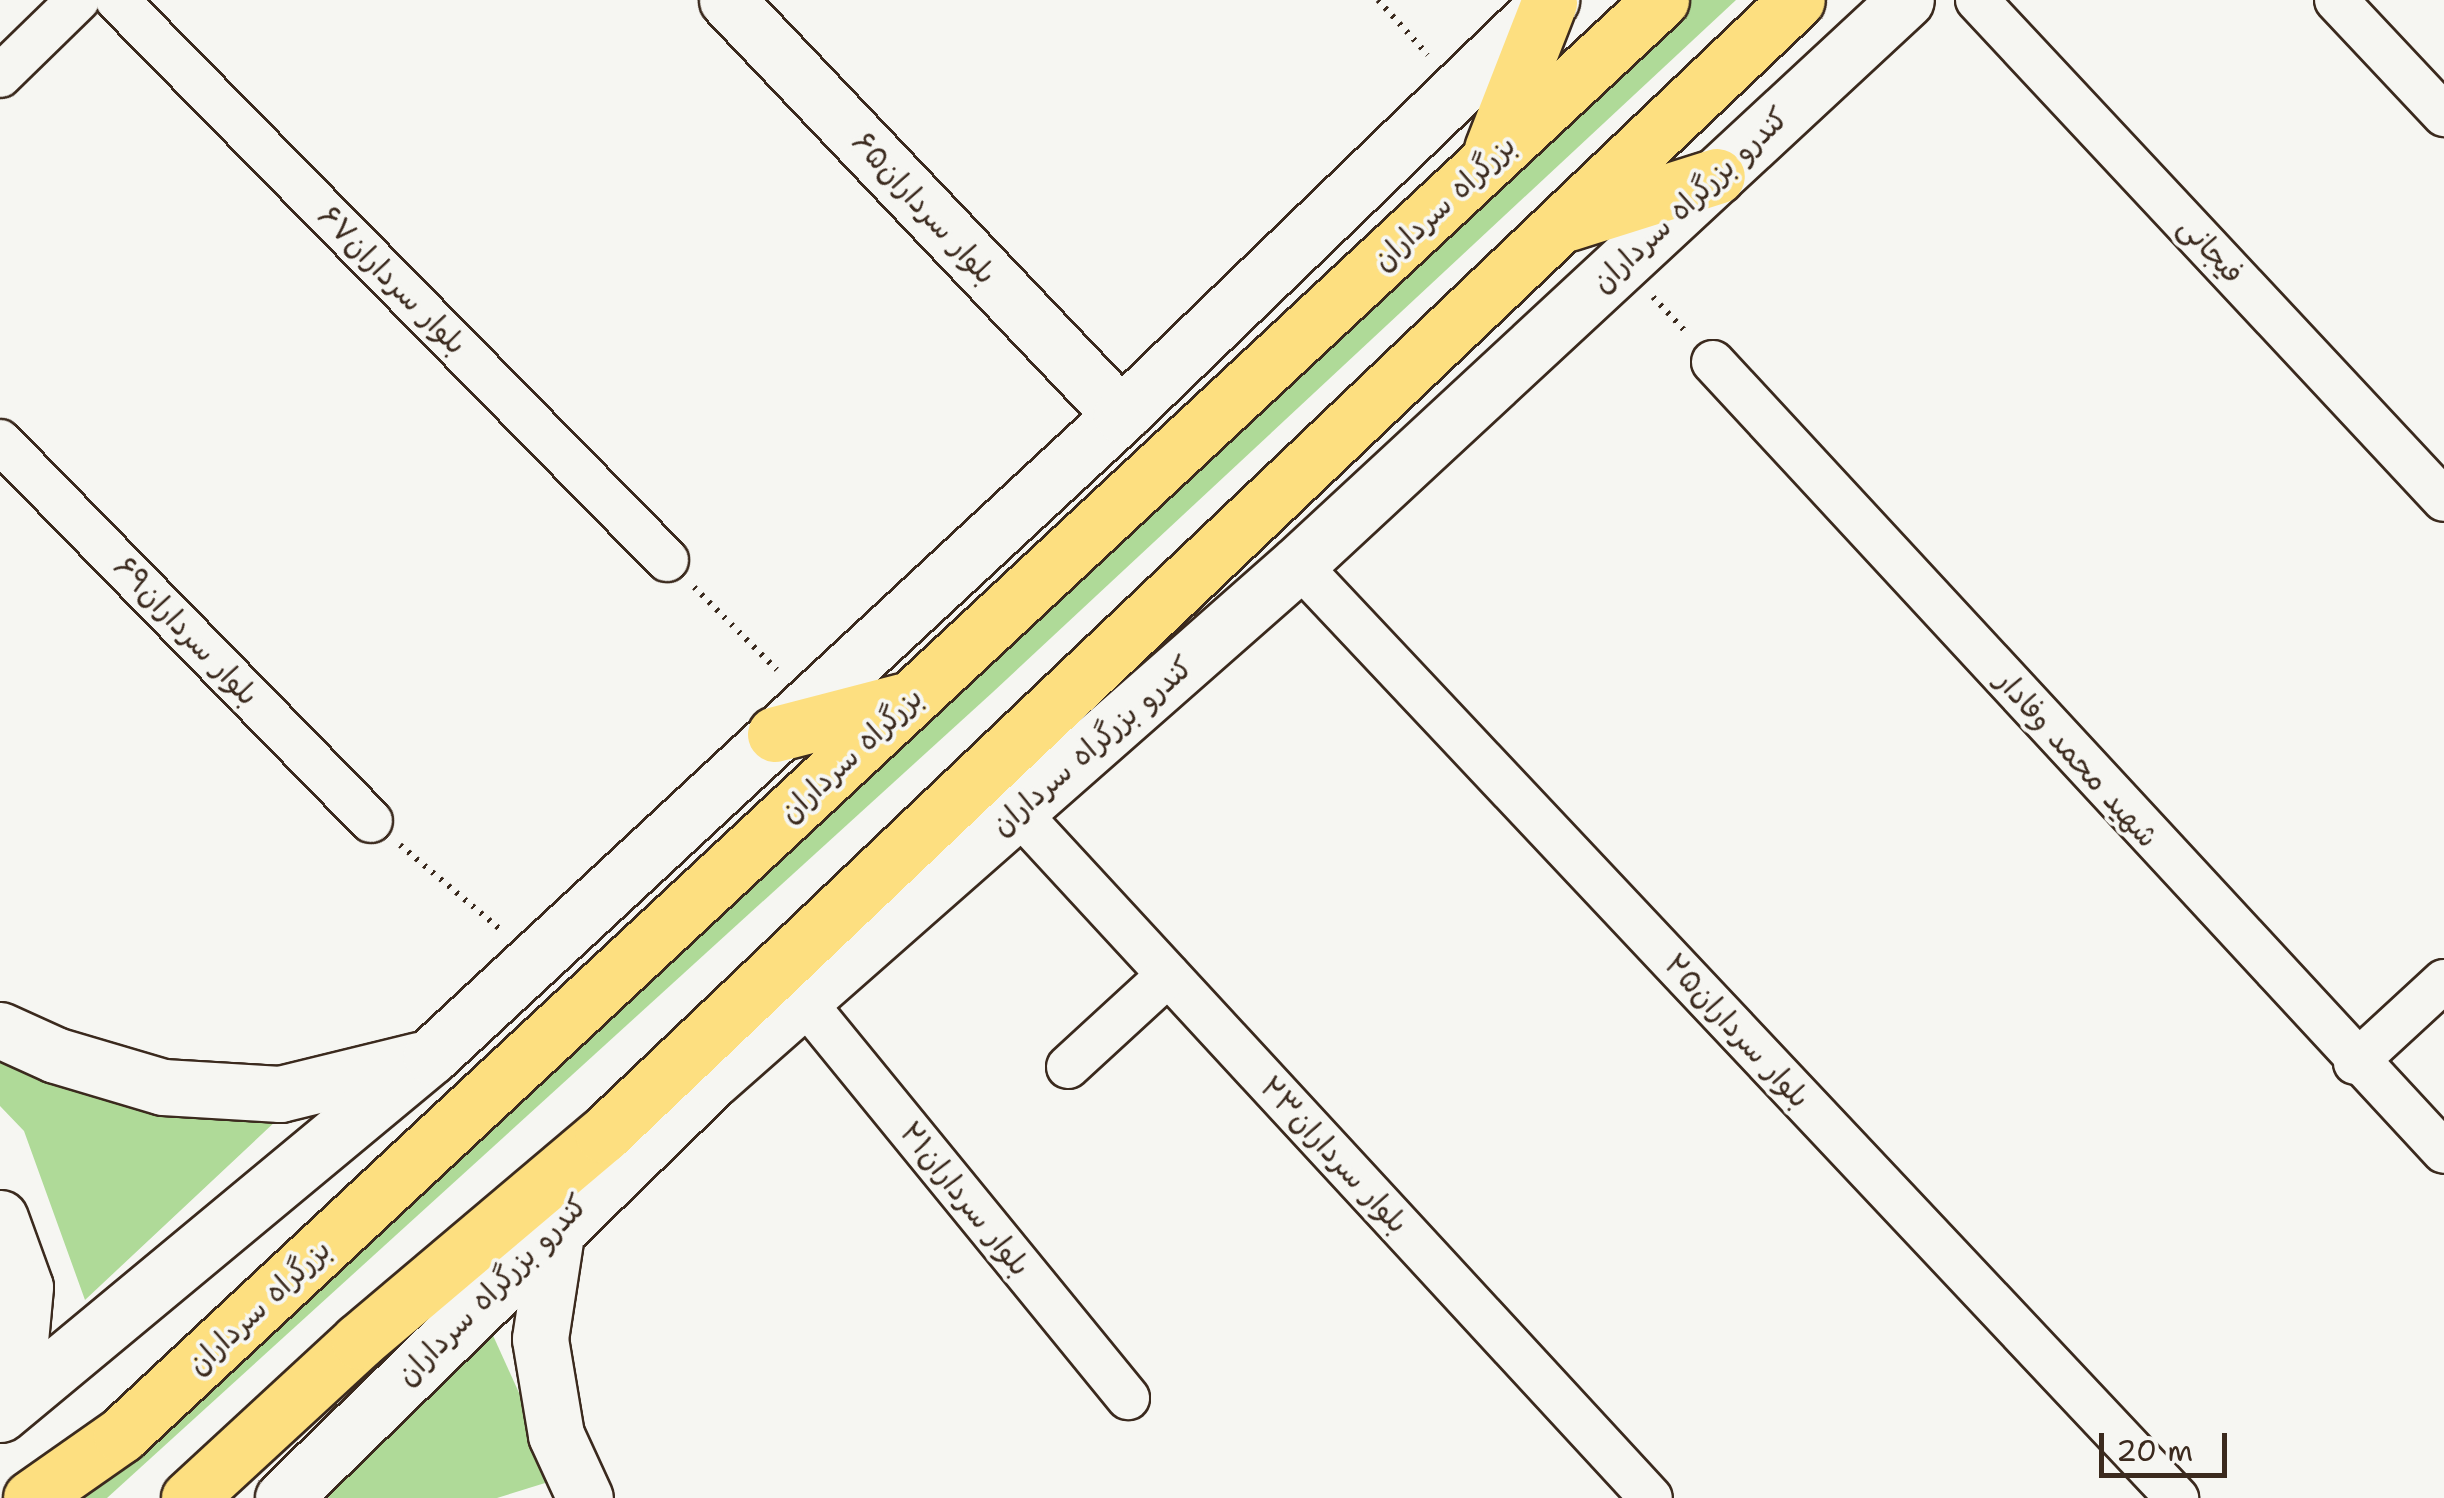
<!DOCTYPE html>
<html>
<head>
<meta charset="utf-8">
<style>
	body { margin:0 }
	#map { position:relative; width:2444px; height:1498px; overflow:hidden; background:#f6f6f2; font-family:"Shantell Sans","Playpen Sans Arabic",sans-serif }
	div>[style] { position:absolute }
	.green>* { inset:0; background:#afda98 }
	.path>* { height:6px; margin-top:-3px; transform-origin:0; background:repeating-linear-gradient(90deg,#3b2a1e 0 2.5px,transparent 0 10.5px) }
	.roads { filter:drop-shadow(2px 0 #3b2a1e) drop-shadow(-2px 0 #3b2a1e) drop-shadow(0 2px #3b2a1e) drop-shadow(0 -2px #3b2a1e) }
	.street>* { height:42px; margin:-21px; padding:0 21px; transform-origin:21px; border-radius:21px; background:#f6f6f2 }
	.secondary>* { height:55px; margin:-27.5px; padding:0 27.5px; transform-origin:27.5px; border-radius:27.5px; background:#f6f6f2 }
	.highway>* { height:55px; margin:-27.5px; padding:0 27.5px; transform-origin:27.5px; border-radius:27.5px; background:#fddf80 }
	span { translate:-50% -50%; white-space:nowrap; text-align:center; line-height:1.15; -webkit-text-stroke:8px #f6f6f2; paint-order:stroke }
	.street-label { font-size:30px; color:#3b2a1e }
	.scale { position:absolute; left:2099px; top:1433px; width:128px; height:45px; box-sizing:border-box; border:5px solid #3b2a1e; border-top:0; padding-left:12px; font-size:30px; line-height:35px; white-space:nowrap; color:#3b2a1e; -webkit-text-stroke:8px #f6f6f2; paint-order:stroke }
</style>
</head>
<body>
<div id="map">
	<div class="green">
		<i style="clip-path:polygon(1687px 0,1736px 0,993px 692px,107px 1498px,74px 1498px)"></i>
		<i style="clip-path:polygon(0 1060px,129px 1108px,278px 1119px,85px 1300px,24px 1131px,0 1106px)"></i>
		<i style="clip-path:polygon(486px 1320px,558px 1479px,497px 1498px,319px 1498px)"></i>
	</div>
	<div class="path">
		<i style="left:1378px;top:0;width:74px;rotate:47.7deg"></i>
		<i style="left:1653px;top:297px;width:48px;rotate:46.7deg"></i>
		<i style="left:694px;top:587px;width:117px;rotate:45deg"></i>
		<i style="left:400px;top:845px;width:132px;rotate:40.1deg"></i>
	</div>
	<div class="roads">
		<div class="street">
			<i style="left:117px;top:0;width:785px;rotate:45.52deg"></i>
			<i style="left:1977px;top:0;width:684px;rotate:46.95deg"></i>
			<i style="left:2336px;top:0;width:158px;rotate:46.8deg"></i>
			<i style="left:0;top:76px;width:109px;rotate:-44.3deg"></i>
			<i style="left:1713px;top:362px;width:1076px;rotate:47.22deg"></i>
			<i style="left:0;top:441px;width:531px;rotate:45.69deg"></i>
			<i style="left:1298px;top:564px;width:1283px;rotate:46.74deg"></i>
			<i style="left:1018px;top:812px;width:933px;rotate:47.3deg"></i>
			<i style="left:803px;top:1000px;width:514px;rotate:50.77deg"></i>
			<i style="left:2355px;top:1063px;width:121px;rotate:-42.7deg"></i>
			<i style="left:1068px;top:1067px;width:136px;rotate:-42.6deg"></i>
		</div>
		<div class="secondary">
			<i style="left:727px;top:0;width:572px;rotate:46.49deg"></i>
			<i style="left:0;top:1030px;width:60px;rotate:24.4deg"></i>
			<i style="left:55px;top:1055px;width:113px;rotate:16.5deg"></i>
			<i style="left:163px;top:1087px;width:117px;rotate:3.4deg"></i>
			<i style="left:280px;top:1094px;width:142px;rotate:-13.8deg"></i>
			<i style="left:0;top:1218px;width:73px;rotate:70.1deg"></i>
			<i style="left:25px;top:1287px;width:76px;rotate:95.3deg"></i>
			<i style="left:18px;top:1363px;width:38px;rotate:119deg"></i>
			<i style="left:558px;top:1221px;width:119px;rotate:98.7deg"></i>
			<i style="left:540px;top:1339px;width:97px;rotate:80.5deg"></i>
			<i style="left:556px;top:1435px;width:69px;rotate:65.3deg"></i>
			<i style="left:0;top:1414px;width:560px;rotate:-39.71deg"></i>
			<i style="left:431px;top:1056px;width:942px;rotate:-42.89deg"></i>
			<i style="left:1121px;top:415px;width:598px;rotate:-43.98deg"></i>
			<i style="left:283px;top:1498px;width:600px;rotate:-44.26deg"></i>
			<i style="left:713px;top:1079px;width:779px;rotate:-41.36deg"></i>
			<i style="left:1298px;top:564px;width:829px;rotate:-42.85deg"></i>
		</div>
		<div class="highway">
			<i style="left:1492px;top:149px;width:157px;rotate:-68.7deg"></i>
			<i style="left:1568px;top:223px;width:156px;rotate:-17.5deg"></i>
			<i style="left:775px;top:734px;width:132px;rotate:-14.5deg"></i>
			<i style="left:31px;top:1498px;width:110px;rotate:-35deg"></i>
			<i style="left:121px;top:1435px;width:2105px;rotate:-42.98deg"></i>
			<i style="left:189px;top:1498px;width:231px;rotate:-42.7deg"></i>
			<i style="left:359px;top:1341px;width:319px;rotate:-40.2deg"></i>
			<i style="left:603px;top:1135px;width:1647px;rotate:-43.55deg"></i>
		</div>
	</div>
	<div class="street-label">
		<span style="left:1690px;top:200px;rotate:-43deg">کندرو بزرگراه سرداران</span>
		<span style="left:1444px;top:203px;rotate:-43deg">بزرگراه سرداران</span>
		<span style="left:924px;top:208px;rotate:47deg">بلوار سرداران۶۵</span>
		<span style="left:2211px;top:250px;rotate:47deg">فیجانی</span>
		<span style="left:392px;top:280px;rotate:45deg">بلوار سرداران۶۷</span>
		<span style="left:186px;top:631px;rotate:46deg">بلوار سرداران۶۹</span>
		<span style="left:1092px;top:746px;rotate:-41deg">کندرو بزرگراه سرداران</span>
		<span style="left:851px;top:755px;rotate:-43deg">بزرگراه سرداران</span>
		<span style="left:2077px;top:759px;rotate:48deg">شهید محمد وفادار</span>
		<span style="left:1737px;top:1031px;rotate:47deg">بلوار سرداران۲۵</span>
		<span style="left:1334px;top:1155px;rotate:47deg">بلوار سرداران۲۳</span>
		<span style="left:965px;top:1199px;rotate:51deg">بلوار سرداران۲۱</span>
		<span style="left:492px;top:1290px;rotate:-45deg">کندرو بزرگراه سرداران</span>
		<span style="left:259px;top:1307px;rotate:-43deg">بزرگراه سرداران</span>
	</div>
	<div class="scale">20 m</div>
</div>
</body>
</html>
